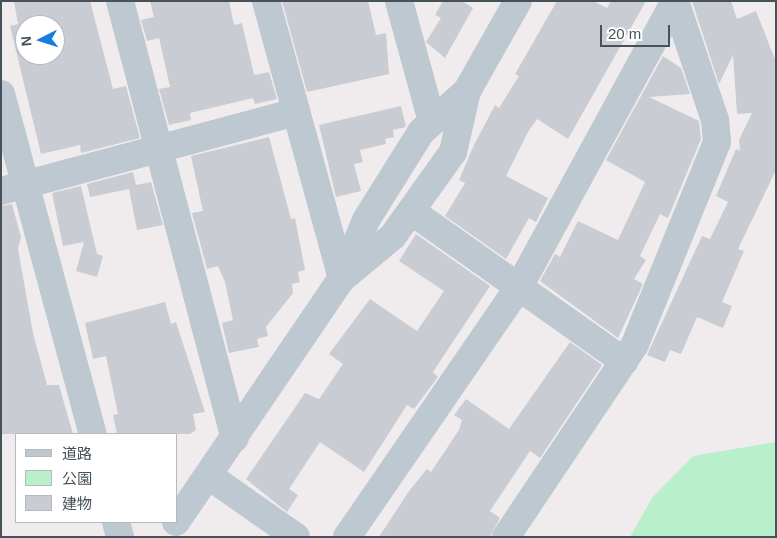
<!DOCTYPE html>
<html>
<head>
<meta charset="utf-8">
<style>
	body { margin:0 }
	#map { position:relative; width:777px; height:538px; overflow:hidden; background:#f0eced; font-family:Arial,"Noto Sans JP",sans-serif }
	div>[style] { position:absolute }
	.green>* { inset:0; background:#b9efca }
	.building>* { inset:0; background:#c9ccd2 }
	.minor>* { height:28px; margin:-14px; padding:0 14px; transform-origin:14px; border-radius:14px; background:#bdc8d0 }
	span { translate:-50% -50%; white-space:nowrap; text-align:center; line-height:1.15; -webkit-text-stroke:4px #fff; paint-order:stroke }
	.frame { position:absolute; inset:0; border:2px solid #45525a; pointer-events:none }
	.legend { position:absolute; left:15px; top:433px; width:162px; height:90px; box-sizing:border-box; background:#fff; border:1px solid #b5babd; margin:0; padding:6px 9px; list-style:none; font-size:15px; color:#45525a }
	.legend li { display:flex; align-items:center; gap:10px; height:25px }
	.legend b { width:25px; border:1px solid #b5babd }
	.north { position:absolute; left:15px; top:15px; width:50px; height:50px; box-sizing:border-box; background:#fff; border:1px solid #b5babd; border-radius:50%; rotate:265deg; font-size:14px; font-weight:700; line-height:20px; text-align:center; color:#45525a }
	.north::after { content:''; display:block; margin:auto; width:18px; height:22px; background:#157ce1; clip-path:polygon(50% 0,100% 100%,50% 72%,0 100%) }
	.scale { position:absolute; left:600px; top:25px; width:70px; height:22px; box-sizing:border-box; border:2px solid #45525a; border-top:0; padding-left:6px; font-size:15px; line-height:18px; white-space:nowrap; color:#45525a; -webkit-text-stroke:4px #fff; paint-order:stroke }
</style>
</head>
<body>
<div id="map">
	<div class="green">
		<i style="clip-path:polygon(776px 442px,776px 537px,630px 537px,652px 498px,693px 456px)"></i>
	</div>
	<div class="building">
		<i style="clip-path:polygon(evenodd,14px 1px,90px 1px,113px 89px,126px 86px,140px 138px,81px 153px,80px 145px,41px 154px,10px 26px,18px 24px,14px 1px,25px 25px,55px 25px,55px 55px,25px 55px,25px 25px)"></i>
		<i style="clip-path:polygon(150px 1px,229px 1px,234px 25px,242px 23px,254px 75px,269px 72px,277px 99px,255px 104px,253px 98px,190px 113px,191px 120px,169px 125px,159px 89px,170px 87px,159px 38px,147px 41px,141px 20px,154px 17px)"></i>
		<i style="clip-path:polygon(282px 1px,368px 1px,376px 35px,386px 33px,389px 74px,307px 92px)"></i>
		<i style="clip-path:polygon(443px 1px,462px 1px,473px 8px,445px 58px,426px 42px,441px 18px,435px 15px)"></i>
		<i style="clip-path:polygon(557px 1px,593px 1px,607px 8px,611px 1px,646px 1px,568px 139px,537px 119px,528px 132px,506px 176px,548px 198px,536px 222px,529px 218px,506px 259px,445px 216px,465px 183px,459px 180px,474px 145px,495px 105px,499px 108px,519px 76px,515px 74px)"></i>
		<i style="clip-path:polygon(692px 1px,731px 1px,737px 19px,756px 11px,776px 62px,776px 170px,738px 249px,744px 251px,722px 302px,732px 306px,723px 328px,697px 317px,681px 354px,670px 350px,665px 362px,647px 355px,702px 236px,710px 239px,728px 202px,716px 196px,736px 149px,740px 151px,739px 140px,752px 113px,737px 114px,733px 55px,719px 84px)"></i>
		<i style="clip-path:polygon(663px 56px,681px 68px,690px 94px,649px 97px,699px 121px,701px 139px,668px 218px,660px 214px,640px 256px,646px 260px,634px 279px,643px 284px,618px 338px,540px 281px,555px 254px,560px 257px,578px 221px,618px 240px,645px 182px,606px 160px)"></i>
		<i style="clip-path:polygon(401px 106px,406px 127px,393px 130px,394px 137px,385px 139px,386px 144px,360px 150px,363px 162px,354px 164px,361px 191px,336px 197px,319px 125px)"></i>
		<i style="clip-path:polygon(269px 137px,291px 219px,295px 218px,305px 270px,298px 272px,300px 282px,292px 284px,293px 293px,266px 327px,268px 336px,257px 339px,259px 347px,229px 353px,222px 323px,233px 320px,225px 282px,218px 266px,207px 269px,192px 213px,203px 211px,191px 156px)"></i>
		<i style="clip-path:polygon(133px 172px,136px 185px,151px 182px,163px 225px,137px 230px,129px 189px,90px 197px,87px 184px)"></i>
		<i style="clip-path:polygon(81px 186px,97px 254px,103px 256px,97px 277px,76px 271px,84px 242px,63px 246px,52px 193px)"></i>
		<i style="clip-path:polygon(12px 204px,21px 237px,18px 249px,33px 333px,47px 385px,59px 385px,73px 434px,1px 434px,1px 206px)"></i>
		<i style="clip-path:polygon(416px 234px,490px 286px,433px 372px,438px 377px,414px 409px,407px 405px,364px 472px,320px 442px,289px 489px,298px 495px,287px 512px,246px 479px,305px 393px,319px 399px,343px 364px,329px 354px,370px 299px,417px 331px,444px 291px,399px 261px)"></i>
		<i style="clip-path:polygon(165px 302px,171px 324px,176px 322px,205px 412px,193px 414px,196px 430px,190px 434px,117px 434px,113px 415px,118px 414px,106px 356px,93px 359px,85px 323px)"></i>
		<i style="clip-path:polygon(570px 342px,602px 365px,540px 458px,530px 451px,490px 511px,500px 518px,490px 537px,379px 537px,409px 491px,427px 469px,431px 472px,459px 430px,462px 420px,454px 415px,466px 399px,509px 429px)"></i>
	</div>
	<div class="minor">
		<i style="left:120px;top:1px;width:452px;rotate:75.3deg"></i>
		<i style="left:266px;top:1px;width:287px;rotate:74.7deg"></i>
		<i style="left:399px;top:1px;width:125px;rotate:74.7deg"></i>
		<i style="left:1px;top:94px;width:352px;rotate:74.9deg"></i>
		<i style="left:1px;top:191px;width:305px;rotate:-15deg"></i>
		<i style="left:411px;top:211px;width:261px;rotate:35.2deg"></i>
		<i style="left:345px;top:276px;width:62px;rotate:-39.8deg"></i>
		<i style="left:393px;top:236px;width:103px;rotate:-54.5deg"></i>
		<i style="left:453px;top:152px;width:63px;rotate:-77.1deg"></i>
		<i style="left:467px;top:91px;width:103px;rotate:-60.5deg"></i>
		<i style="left:209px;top:476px;width:106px;rotate:35deg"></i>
		<i style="left:116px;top:522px;width:16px;rotate:75deg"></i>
		<i style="left:176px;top:522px;width:295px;rotate:-55.8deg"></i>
		<i style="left:342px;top:278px;width:63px;rotate:-67.5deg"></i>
		<i style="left:366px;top:220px;width:104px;rotate:-58deg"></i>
		<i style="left:421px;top:132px;width:62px;rotate:-41.7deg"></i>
		<i style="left:347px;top:537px;width:303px;rotate:-55.5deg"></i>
		<i style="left:519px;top:287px;width:326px;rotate:-61.4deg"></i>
		<i style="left:506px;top:537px;width:232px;rotate:-56.2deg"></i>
		<i style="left:635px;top:344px;width:218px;rotate:-67.9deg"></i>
		<i style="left:717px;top:142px;width:22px;rotate:-95deg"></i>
		<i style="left:715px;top:120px;width:126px;rotate:-108.6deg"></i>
	</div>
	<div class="frame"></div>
	<ul class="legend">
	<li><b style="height:6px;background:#bdc8d0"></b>道路</li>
	<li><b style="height:14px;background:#b9efca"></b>公園</li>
	<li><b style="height:14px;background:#c9ccd2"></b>建物</li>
	</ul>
	<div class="north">N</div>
	<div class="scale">20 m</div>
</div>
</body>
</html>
